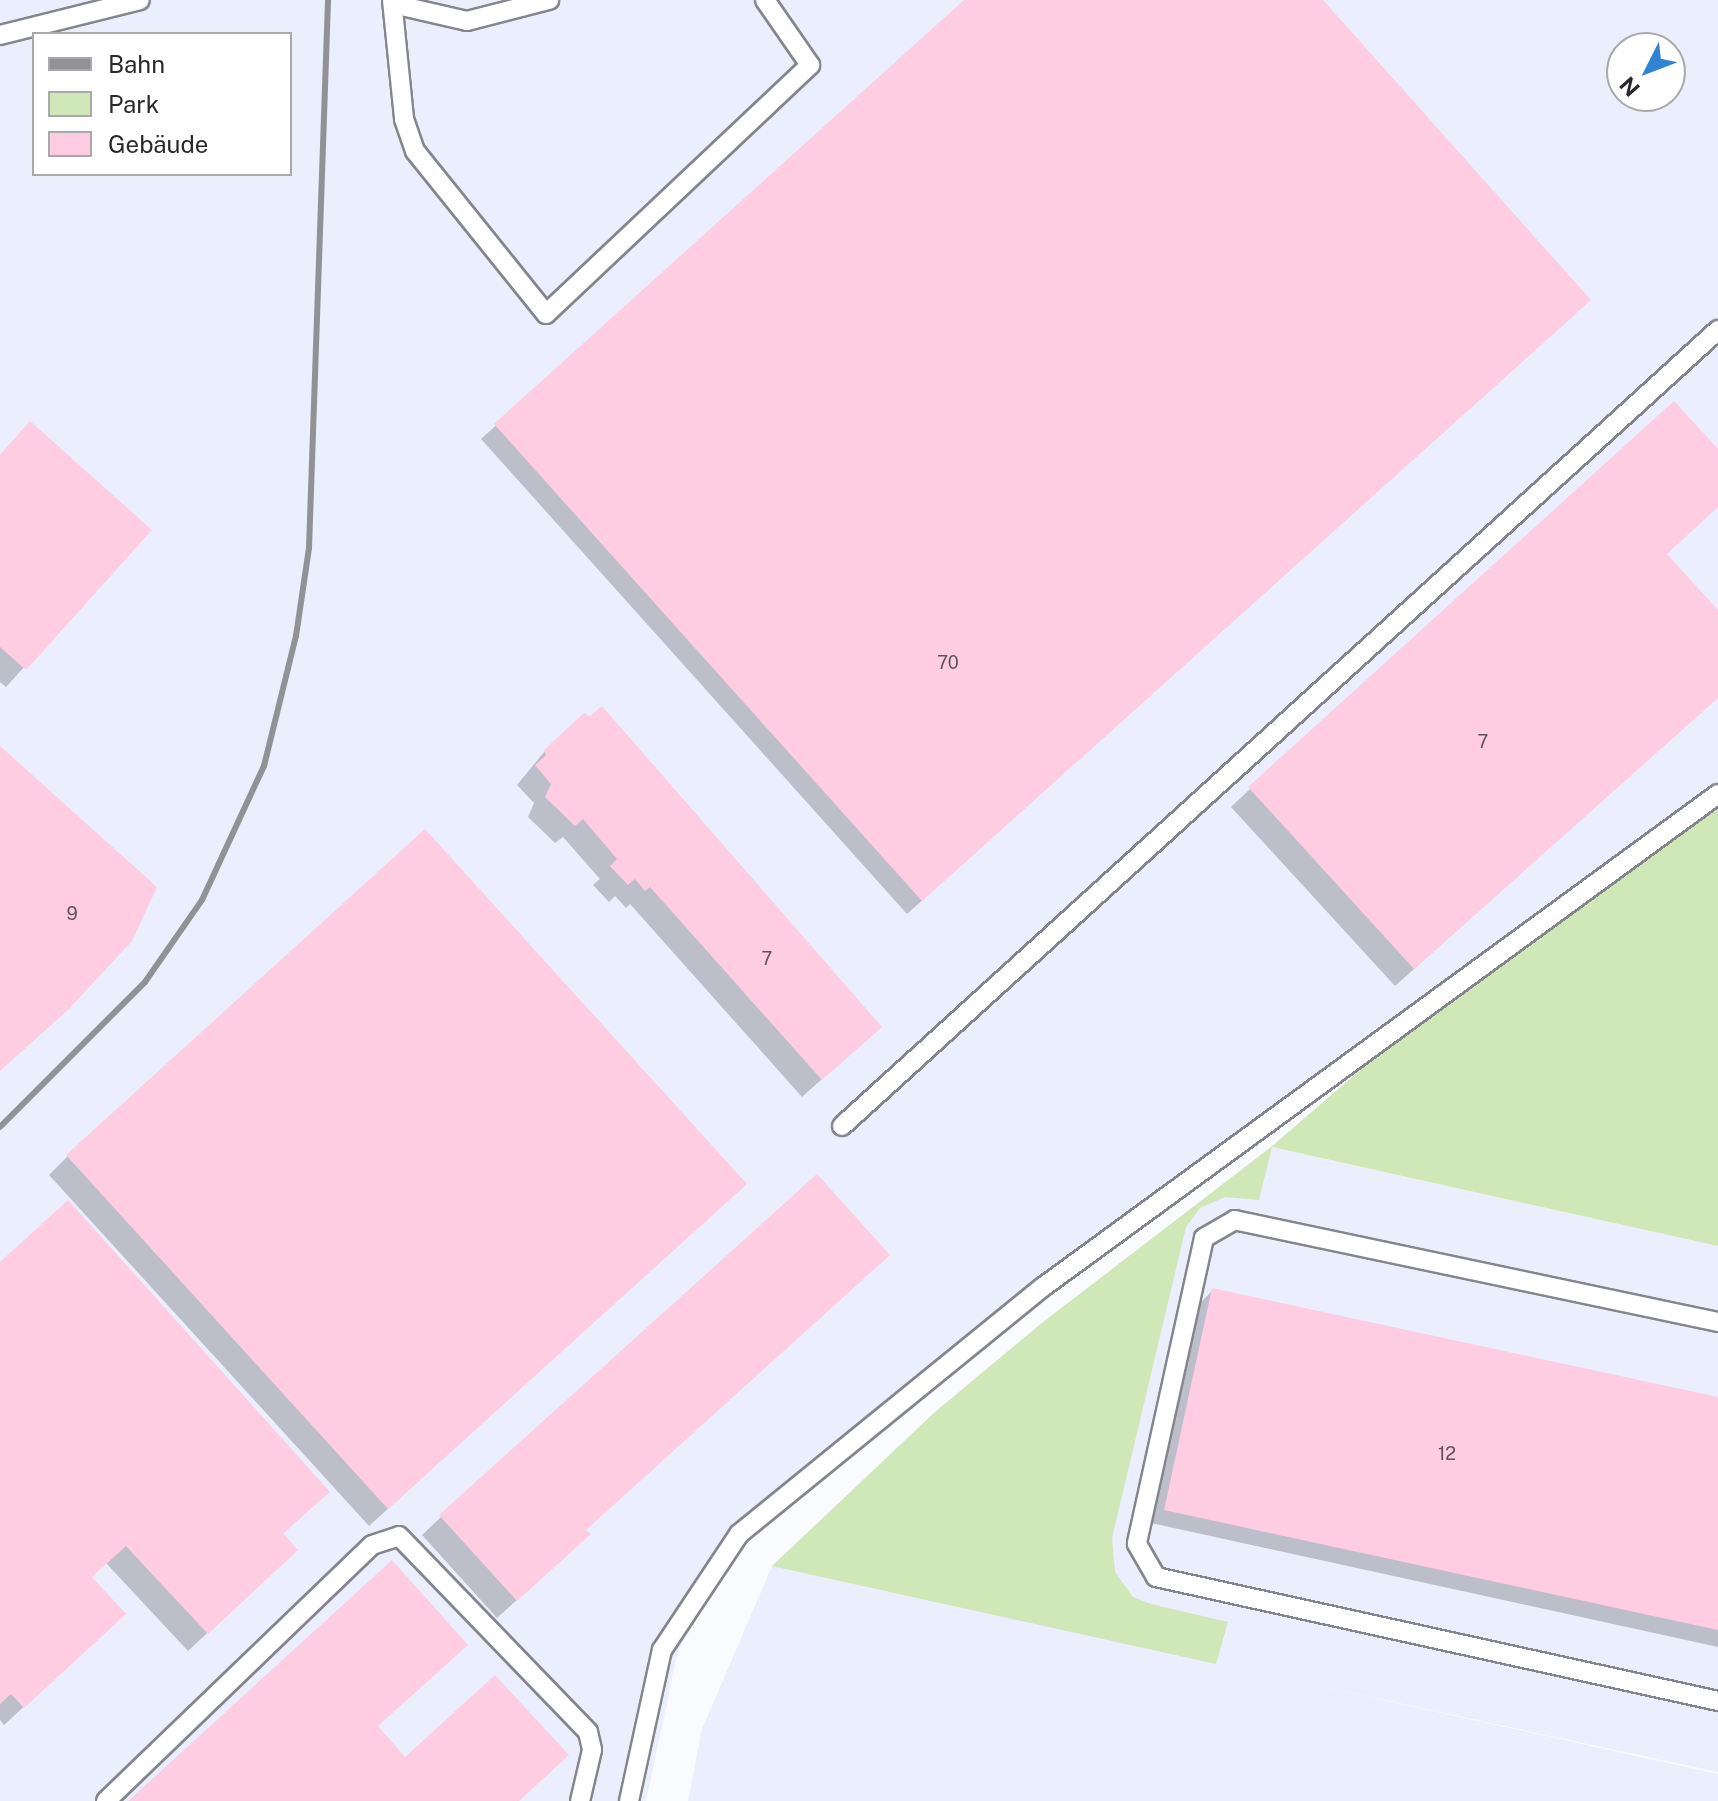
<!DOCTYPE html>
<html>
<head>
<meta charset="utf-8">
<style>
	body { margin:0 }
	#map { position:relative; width:1718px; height:1801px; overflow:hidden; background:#fafbfe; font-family:"Public Sans",sans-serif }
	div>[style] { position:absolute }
	.built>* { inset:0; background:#ebeefd }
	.green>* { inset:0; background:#d0e7b8 }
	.shadow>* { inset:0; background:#0003 }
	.building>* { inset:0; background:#fecde2 }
	.roads { filter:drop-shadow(2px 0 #85868d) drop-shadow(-2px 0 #85868d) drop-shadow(0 2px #85868d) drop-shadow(0 -2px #85868d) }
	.service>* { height:18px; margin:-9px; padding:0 9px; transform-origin:9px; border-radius:9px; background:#fff }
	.rail>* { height:6px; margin:-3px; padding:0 3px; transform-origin:3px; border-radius:3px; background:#919295 }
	span { translate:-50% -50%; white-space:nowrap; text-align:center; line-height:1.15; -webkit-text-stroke:6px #fff; paint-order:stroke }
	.number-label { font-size:18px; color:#5e525a }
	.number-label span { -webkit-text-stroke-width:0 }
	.legend { position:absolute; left:32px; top:32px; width:260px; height:144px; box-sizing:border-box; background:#fff; border:2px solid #a9a9ab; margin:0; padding:10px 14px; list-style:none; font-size:24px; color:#28292c }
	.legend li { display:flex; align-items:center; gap:16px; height:40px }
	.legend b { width:40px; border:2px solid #a9a9ab }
	.north { position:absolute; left:1606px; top:32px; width:80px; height:80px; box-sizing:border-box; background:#fff; border:2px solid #a9a9ab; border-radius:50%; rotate:228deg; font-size:22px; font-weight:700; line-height:32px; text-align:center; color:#28292c }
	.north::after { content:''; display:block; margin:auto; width:28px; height:36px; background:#2f83d2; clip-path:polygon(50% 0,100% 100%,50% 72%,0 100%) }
</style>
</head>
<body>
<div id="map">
	<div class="built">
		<i style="clip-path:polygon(evenodd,0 0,1718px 0,1718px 790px,1240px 1136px,740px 1544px,678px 1651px,646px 1801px,0 1801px,0 0,34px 34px,290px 34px,290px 174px,34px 174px,34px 34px,0 0,1622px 48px,1670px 48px,1670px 96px,1622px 96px,1622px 48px)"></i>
		<i style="clip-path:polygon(1271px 1147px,1718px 1246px,1718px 1772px,1301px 1682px,1718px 1774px,1718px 1801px,688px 1801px,702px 1729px,772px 1566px,935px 1412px)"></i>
	</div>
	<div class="green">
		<i style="clip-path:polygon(1718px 799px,1718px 1246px,1272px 1147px,1259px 1200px,1225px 1197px,1200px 1208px,1186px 1227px,1112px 1538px,1115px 1572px,1133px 1597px,1151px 1604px,1228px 1622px,1216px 1664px,772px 1566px,935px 1412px,1043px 1322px,1271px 1147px,1446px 996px)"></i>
	</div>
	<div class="shadow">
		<i style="clip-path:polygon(967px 0,1320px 0,1575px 314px,907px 914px,481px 439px)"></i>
		<i style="clip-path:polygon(1718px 452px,1718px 505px,1665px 554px,1718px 613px,1718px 697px,1395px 986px,1231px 807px,1250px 789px)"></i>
		<i style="clip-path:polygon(0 455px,149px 530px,6px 687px,0 682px)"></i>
		<i style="clip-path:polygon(545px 751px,860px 1045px,802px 1097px,630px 904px,626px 908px,615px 896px,609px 902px,593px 885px,600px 879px,563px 837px,555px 843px,528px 817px,534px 803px,517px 785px)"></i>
		<i style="clip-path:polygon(68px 1156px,725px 1202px,369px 1526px,49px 1175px)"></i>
		<i style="clip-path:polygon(0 1265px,309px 1510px,281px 1535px,277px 1568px,188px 1651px,106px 1563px,90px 1578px,105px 1632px,4px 1725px,0 1720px)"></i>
		<i style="clip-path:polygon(1213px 1290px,1718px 1399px,1718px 1647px,1151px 1523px,1199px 1304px)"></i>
		<i style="clip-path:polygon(441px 1517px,584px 1531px,569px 1553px,497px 1618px,422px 1535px)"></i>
	</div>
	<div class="building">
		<i style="clip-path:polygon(964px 0,1323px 0,1591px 300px,922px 901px,494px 424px)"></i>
		<i style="clip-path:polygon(1674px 401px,1718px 449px,1718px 507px,1667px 554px,1718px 610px,1718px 698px,1414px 969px,1248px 787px)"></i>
		<i style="clip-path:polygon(30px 421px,152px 530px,26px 670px,0 647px,0 455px)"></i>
		<i style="clip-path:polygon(602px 706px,882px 1027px,822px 1080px,650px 887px,645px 891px,635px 879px,628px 885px,610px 866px,617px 859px,583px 819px,575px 826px,545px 797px,551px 784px,535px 765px,546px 755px,544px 750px,584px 713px,590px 716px)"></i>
		<i style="clip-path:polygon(0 746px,157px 887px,132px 941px,69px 1009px,0 1071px)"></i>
		<i style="clip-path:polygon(425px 829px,747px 1184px,388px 1509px,66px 1155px)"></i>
		<i style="clip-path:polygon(817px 1174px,890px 1255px,586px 1530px,591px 1534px,517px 1601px,439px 1515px)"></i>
		<i style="clip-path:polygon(68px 1200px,330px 1492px,283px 1533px,298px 1550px,208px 1634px,126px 1546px,92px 1577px,126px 1614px,24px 1708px,11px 1694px,0 1704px,0 1262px)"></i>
		<i style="clip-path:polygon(1212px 1288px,1718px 1397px,1718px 1630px,1164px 1510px)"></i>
		<i style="clip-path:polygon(392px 1560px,468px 1645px,378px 1726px,405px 1757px,495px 1675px,569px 1755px,519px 1801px,128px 1801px)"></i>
	</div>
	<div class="roads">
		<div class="service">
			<i style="left:392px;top:0;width:120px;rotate:84.2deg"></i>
			<i style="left:404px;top:119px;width:34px;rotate:71deg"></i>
			<i style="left:415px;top:151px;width:209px;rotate:51.2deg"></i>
			<i style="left:546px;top:314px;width:363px;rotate:-43.3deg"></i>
			<i style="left:810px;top:65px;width:79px;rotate:-124.7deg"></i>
			<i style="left:393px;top:4px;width:76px;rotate:12.9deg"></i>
			<i style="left:467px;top:21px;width:85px;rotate:-14.4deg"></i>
			<i style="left:0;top:35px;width:144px;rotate:-14deg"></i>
			<i style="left:842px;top:1126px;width:1184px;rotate:-42.26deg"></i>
			<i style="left:1718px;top:1322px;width:494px;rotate:-168.1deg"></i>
			<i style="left:1235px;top:1220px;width:36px;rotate:150deg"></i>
			<i style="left:1204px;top:1238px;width:313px;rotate:102.4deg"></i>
			<i style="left:1137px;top:1544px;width:38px;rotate:60deg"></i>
			<i style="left:1156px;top:1577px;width:576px;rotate:12.44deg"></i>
			<i style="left:106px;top:1801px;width:369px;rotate:-43.9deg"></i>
			<i style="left:372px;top:1545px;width:28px;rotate:-18deg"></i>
			<i style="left:399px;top:1536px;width:272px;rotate:46deg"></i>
			<i style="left:588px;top:1732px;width:18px;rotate:77deg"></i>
			<i style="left:592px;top:1750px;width:52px;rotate:103.2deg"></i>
			<i style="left:629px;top:1801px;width:155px;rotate:-77.7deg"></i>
			<i style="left:662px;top:1650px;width:139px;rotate:-56.4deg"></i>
			<i style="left:739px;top:1534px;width:392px;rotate:-39.1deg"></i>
			<i style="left:1043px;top:1287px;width:836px;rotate:-36.14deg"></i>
		</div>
	</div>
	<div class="rail">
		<i style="left:0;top:1127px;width:205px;rotate:-45deg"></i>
		<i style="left:145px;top:982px;width:100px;rotate:-55.2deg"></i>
		<i style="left:202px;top:900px;width:148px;rotate:-65.2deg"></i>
		<i style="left:264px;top:766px;width:134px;rotate:-76.2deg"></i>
		<i style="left:296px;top:636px;width:89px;rotate:-81.6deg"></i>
		<i style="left:309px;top:548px;width:548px;rotate:-88.01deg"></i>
	</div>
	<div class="number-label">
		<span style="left:948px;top:663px">70</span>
		<span style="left:1483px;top:742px">7</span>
		<span style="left:72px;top:914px">9</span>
		<span style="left:767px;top:959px">7</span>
		<span style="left:1447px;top:1454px">12</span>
	</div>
	<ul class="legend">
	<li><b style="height:10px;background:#919295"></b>Bahn</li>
	<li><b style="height:22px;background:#d0e7b8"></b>Park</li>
	<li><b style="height:22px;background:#fecde2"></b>Gebäude</li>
	</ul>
	<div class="north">N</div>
</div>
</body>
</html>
